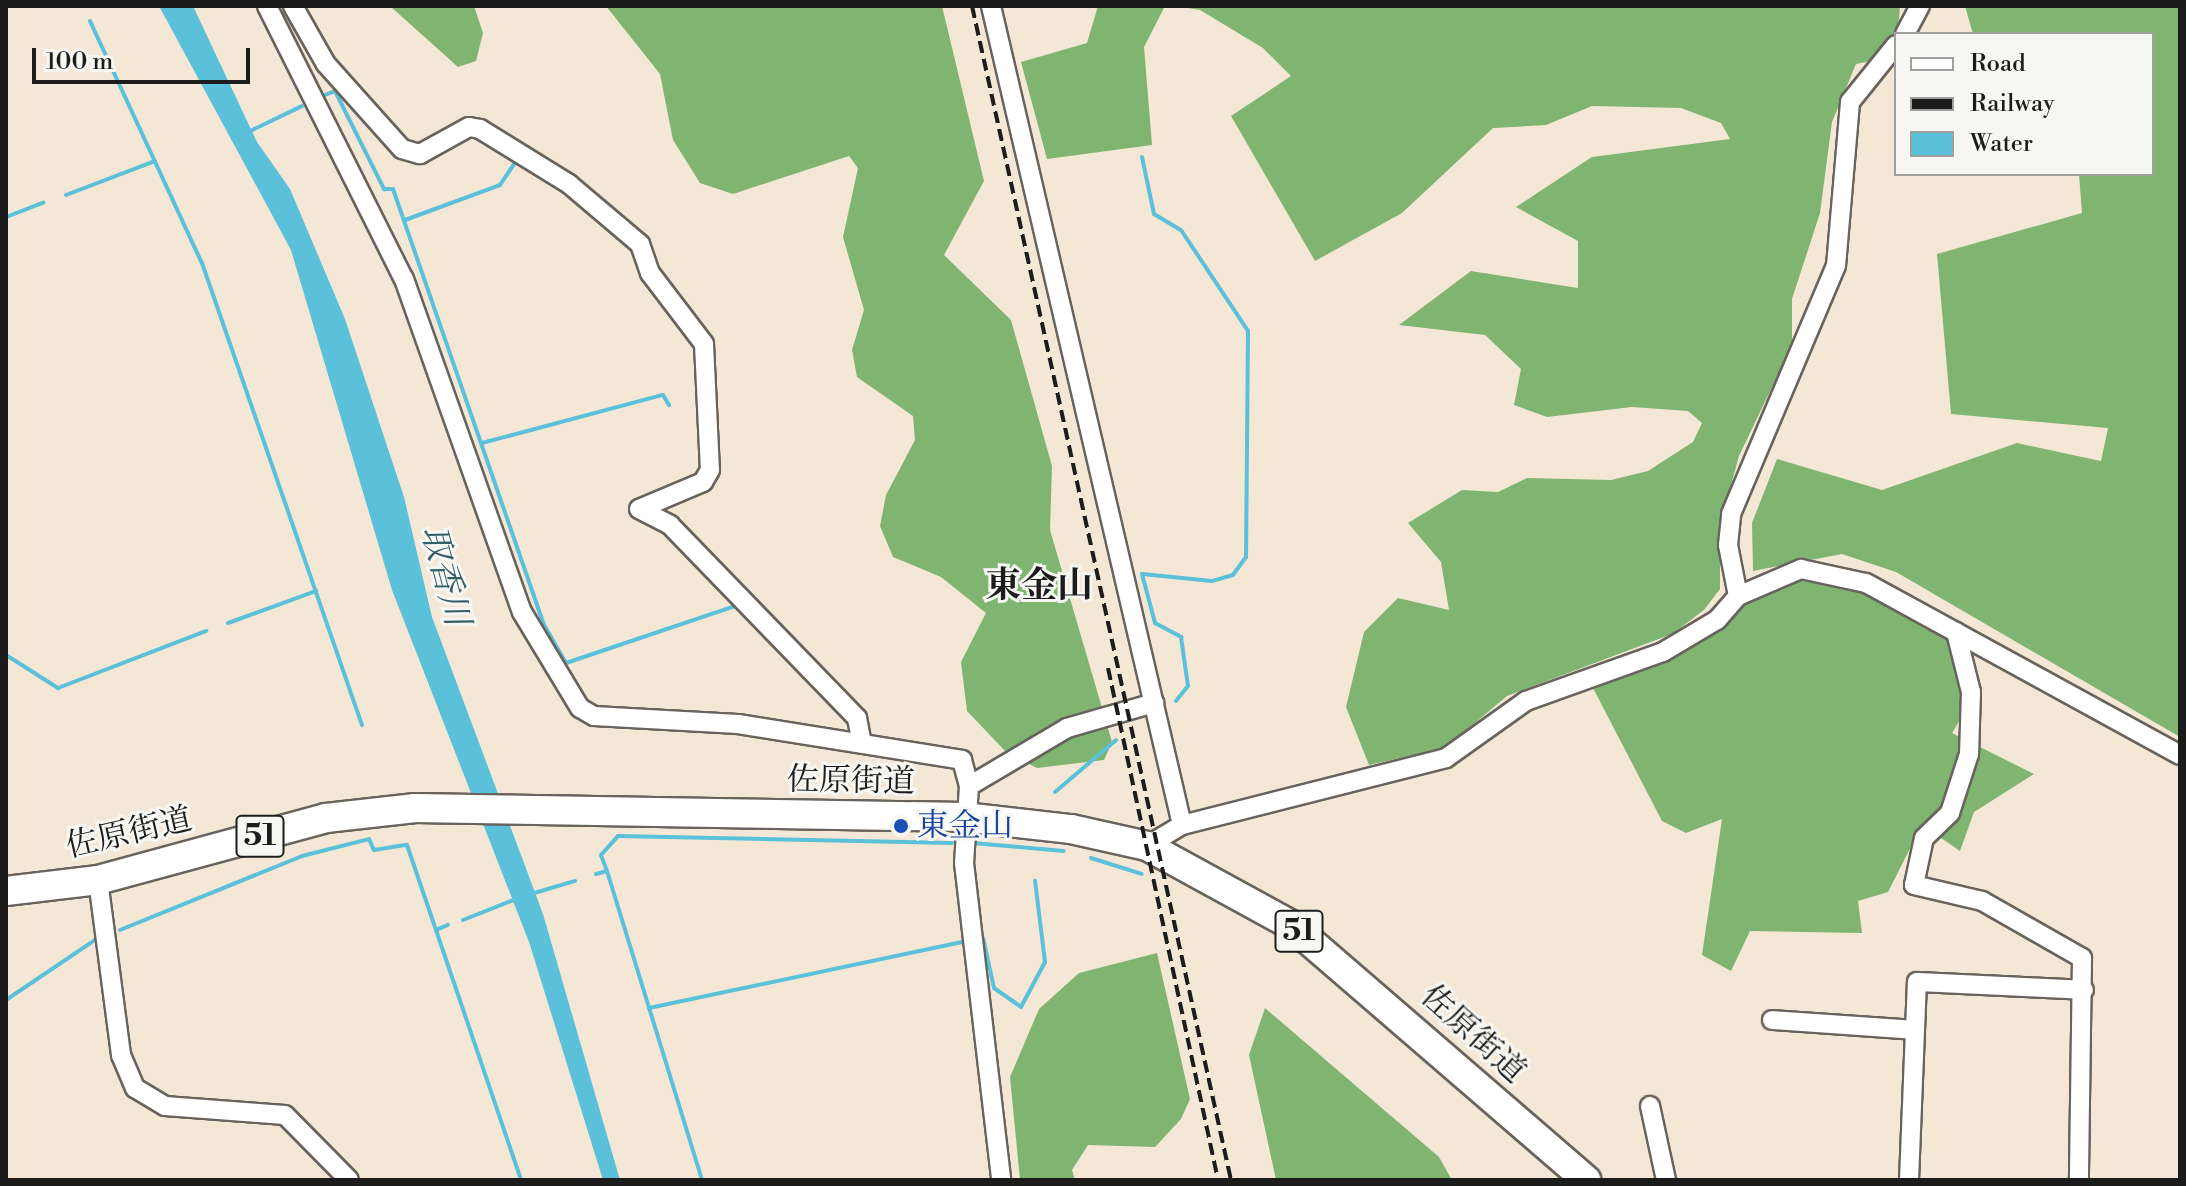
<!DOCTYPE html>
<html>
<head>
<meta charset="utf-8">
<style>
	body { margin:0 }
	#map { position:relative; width:2186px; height:1186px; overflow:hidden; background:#f5e7d5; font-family:"Libre Bodoni","Noto Serif JP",serif }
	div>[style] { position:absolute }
	.forest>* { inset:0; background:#7fb571 }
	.water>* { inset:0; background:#5bc0d9 }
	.stream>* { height:4px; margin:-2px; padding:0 2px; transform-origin:2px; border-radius:2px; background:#5bc0d9 }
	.roads { filter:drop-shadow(2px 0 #68635d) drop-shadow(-2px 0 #68635d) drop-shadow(0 2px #68635d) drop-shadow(0 -2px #68635d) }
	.minor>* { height:18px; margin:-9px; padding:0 9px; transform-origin:9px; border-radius:9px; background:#fff }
	.trunk>* { height:28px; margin:-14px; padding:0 14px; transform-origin:14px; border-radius:14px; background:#fff }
	.rail>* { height:4px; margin-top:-2px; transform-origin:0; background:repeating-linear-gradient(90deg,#1c1c1c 0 12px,transparent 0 18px) }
	.dots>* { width:22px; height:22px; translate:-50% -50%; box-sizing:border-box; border:4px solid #f6f6f2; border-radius:50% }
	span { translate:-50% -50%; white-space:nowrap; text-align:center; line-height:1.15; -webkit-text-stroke:6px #f6f6f2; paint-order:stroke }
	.shield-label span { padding:2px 6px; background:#f6f6f2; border:2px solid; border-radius:6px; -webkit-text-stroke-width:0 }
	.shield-label { font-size:30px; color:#1c1c1c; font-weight:700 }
	.street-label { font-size:32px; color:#1c1c1c }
	.transit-label { font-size:32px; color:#164399 }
	.left { translate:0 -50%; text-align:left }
	.water-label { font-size:34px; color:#355e68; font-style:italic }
	.quarter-label { font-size:36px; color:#1c1c1c; font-weight:700 }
	.frame { position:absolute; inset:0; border:8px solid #1c1c1c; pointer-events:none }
	.legend { position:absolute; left:1894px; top:32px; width:260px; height:144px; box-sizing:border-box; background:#f6f6f2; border:2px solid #9f9f9c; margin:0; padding:10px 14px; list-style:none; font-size:24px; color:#1c1c1c }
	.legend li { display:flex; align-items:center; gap:16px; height:40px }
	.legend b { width:40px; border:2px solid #9f9f9c }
	.scale { position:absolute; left:32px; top:48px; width:218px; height:36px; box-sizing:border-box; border:4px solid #1c1c1c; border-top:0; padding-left:10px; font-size:24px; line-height:28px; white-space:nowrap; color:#1c1c1c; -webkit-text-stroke:6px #f6f6f2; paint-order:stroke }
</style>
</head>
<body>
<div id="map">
	<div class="forest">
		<i style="clip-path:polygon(390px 6px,474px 6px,483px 33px,476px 61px,458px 67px)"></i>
		<i style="clip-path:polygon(606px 6px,942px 6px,984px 181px,944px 255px,1011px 320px,1052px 466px,1050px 530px,1112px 742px,1104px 760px,1037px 768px,1007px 753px,967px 711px,961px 662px,986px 613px,941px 577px,893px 557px,880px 526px,886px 495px,915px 440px,913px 416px,857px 377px,852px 350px,864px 310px,843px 237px,858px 168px,849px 156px,733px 194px,700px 183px,673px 140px,660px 74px)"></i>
		<i style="clip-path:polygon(1098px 6px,1165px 6px,1144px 47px,1152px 145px,1047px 159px,1021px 62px,1087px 43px)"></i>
		<i style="clip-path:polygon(1175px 6px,1900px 6px,1896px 56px,1856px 64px,1832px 122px,1820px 213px,1792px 299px,1792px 345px,1739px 456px,1720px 525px,1720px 589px,1704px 610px,1672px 634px,1507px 696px,1445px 748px,1369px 765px,1346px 707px,1364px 632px,1398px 598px,1449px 610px,1441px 562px,1408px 523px,1462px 490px,1498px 492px,1527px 478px,1611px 480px,1648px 471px,1693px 442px,1702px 423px,1688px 411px,1632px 407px,1547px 417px,1514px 405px,1521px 369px,1485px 335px,1399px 325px,1471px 271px,1578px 288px,1578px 241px,1516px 207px,1592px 157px,1730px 139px,1721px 123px,1681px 108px,1592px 106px,1546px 125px,1493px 128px,1402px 213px,1315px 261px,1231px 116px,1291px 76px,1263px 48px,1200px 10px)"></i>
		<i style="clip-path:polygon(1965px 6px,2180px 6px,2180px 737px,1896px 572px,1842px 554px,1753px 571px,1752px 523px,1777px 459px,1882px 490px,2017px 443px,2101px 461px,2108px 428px,1951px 414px,1937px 254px,2082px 213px,2079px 174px,2152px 174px,2152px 34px,1973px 34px)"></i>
		<i style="clip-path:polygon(1811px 574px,1868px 586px,1953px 639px,1970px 704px,1952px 733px,2034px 774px,1974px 812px,1960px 851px,1922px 825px,1888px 892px,1858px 901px,1862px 933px,1750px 931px,1731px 971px,1702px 955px,1722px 819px,1686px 833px,1662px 821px,1593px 688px,1779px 583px)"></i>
		<i style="clip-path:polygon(1157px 953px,1190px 1099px,1181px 1119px,1155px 1147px,1088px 1145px,1072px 1170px,1075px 1180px,1020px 1180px,1010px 1077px,1039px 1009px,1079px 973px)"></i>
		<i style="clip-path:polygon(1265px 1008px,1439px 1157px,1452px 1180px,1276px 1180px,1249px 1055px)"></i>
	</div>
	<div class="water">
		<i style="clip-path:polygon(159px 6px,193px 6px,257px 142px,290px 189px,345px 319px,404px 497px,432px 617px,543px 914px,620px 1180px,603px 1180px,529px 942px,392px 590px,291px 250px)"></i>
	</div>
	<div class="stream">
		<i style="left:90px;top:21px;width:267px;rotate:65.2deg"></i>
		<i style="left:202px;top:263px;width:489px;rotate:70.9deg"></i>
		<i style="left:325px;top:95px;width:11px;rotate:-22deg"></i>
		<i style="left:335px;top:91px;width:110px;rotate:63.4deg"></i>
		<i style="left:384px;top:189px;width:9px"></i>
		<i style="left:393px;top:189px;width:459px;rotate:70.9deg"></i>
		<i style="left:543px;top:623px;width:46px;rotate:60.1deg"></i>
		<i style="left:566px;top:663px;width:182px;rotate:-18.6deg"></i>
		<i style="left:246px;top:133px;width:62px;rotate:-25.7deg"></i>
		<i style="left:1142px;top:157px;width:58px;rotate:78.1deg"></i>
		<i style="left:1154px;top:214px;width:31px;rotate:31deg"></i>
		<i style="left:1181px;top:230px;width:121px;rotate:56.4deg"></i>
		<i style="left:1248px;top:331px;width:226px;rotate:90.5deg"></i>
		<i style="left:1246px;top:557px;width:22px;rotate:126deg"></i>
		<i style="left:1233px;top:575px;width:22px;rotate:164deg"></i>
		<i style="left:1212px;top:581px;width:70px;rotate:-174.3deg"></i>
		<i style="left:1142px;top:574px;width:51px;rotate:75.1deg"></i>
		<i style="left:1155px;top:623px;width:30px;rotate:28deg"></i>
		<i style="left:1181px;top:637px;width:49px;rotate:81.9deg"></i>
		<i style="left:1188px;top:686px;width:19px;rotate:129deg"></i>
		<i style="left:66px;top:195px;width:95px;rotate:-20.9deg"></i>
		<i style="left:6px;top:217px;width:40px;rotate:-21deg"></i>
		<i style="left:405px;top:220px;width:101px;rotate:-20.2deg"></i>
		<i style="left:500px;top:185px;width:27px;rotate:-56deg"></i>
		<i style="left:482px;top:443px;width:187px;rotate:-14.9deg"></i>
		<i style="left:663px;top:395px;width:12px;rotate:59deg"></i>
		<i style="left:228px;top:623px;width:94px;rotate:-20deg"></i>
		<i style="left:6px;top:655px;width:62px;rotate:32.4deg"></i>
		<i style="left:58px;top:688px;width:159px;rotate:-21.1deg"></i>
		<i style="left:1055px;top:792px;width:80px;rotate:-40.4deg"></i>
		<i style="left:973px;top:843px;width:91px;rotate:5deg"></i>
		<i style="left:1091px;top:858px;width:53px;rotate:17.4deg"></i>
		<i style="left:607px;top:871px;width:323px;rotate:72.9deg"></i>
		<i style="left:596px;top:874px;width:11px;rotate:-15deg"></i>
		<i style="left:607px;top:871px;width:17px;rotate:-111deg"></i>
		<i style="left:601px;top:855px;width:25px;rotate:-48deg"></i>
		<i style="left:618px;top:836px;width:334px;rotate:1.2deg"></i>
		<i style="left:531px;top:894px;width:46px;rotate:-16.5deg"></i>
		<i style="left:463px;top:920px;width:57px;rotate:-21.6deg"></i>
		<i style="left:120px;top:930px;width:196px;rotate:-22.1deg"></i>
		<i style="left:302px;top:856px;width:69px;rotate:-14.2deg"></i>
		<i style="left:369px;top:839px;width:12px;rotate:66deg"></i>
		<i style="left:374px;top:850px;width:33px;rotate:-9deg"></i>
		<i style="left:407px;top:845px;width:90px;rotate:71.2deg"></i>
		<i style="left:436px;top:930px;width:13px;rotate:-23deg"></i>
		<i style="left:436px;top:930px;width:264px;rotate:71.2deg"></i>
		<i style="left:983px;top:938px;width:51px;rotate:77.6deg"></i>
		<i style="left:994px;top:988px;width:33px;rotate:35deg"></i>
		<i style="left:1021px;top:1007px;width:51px;rotate:-61.9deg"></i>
		<i style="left:1045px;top:962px;width:82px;rotate:-97deg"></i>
		<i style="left:6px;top:1000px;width:107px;rotate:-34deg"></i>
		<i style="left:649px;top:1008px;width:320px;rotate:-11.9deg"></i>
	</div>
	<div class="roads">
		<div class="minor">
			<i style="left:267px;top:6px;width:305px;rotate:63.4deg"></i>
			<i style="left:404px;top:279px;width:353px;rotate:70.5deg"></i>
			<i style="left:522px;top:612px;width:112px;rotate:58.9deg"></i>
			<i style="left:580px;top:708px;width:16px;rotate:30deg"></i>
			<i style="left:594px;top:716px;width:144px;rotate:3.2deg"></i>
			<i style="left:738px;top:724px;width:227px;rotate:9.1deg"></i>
			<i style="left:962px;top:760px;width:27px;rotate:75deg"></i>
			<i style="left:969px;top:786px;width:77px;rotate:93.7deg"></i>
			<i style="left:964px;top:863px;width:319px;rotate:83.3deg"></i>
			<i style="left:293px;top:6px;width:67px;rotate:60.4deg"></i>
			<i style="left:326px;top:64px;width:114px;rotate:48.2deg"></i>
			<i style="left:402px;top:149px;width:19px;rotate:16deg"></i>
			<i style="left:420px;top:154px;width:56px;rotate:-28.9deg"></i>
			<i style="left:469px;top:127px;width:11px;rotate:10deg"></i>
			<i style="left:480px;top:129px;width:105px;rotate:31.7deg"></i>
			<i style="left:569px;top:184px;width:93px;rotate:40.2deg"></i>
			<i style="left:640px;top:244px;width:31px;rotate:71deg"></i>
			<i style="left:650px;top:273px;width:89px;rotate:52.7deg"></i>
			<i style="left:704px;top:344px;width:126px;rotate:87.3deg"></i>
			<i style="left:710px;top:470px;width:14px;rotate:120deg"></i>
			<i style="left:703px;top:482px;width:69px;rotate:157.1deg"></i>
			<i style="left:639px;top:509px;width:35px;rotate:27deg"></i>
			<i style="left:670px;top:525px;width:269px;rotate:45.9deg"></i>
			<i style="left:857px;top:718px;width:26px;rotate:79deg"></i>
			<i style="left:991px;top:6px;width:841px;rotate:76.87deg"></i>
			<i style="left:1905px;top:34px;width:32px;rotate:-62deg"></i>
			<i style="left:1738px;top:596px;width:52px;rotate:-101.1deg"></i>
			<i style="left:1728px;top:545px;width:31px;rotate:-84deg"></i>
			<i style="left:1731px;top:514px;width:269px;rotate:-67.1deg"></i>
			<i style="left:1836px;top:266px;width:165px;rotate:-85.1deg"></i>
			<i style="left:1850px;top:102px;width:73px;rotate:-51.1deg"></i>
			<i style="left:1956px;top:632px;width:62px;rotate:76deg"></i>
			<i style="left:1971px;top:692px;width:62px;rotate:91.8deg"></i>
			<i style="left:1969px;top:754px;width:62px;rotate:107.9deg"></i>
			<i style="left:1950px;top:813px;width:36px;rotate:136deg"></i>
			<i style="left:1924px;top:838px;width:48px;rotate:102deg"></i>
			<i style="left:1914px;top:885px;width:70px;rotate:13.2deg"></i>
			<i style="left:1982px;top:901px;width:115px;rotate:29.7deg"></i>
			<i style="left:2082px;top:958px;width:222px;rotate:90.8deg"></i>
			<i style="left:969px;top:786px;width:114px;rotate:-30.6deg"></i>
			<i style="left:1067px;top:728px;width:91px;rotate:-16deg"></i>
			<i style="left:1147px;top:846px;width:41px;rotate:-31deg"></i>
			<i style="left:1182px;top:825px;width:272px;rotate:-14.2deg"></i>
			<i style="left:1446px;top:758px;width:98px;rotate:-35.5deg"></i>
			<i style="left:1526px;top:701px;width:145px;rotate:-19.7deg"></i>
			<i style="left:1663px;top:652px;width:63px;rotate:-30.7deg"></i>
			<i style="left:1717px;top:620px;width:32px;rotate:-49deg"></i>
			<i style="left:1738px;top:596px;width:69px;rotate:-23.2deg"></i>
			<i style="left:1801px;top:569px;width:66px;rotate:12.2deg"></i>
			<i style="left:1866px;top:583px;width:358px;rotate:28.7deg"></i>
			<i style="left:98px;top:880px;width:177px;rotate:82.5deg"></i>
			<i style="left:121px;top:1055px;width:36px;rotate:67deg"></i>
			<i style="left:135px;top:1088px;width:35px;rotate:31deg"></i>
			<i style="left:165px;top:1106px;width:120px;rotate:4.3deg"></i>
			<i style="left:285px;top:1115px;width:91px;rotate:45.4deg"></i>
			<i style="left:1772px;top:1020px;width:143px;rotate:4deg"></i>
			<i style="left:1650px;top:1106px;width:76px;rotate:77.8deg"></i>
			<i style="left:1909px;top:1180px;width:198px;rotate:-87.7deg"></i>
			<i style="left:1917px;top:982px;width:167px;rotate:2.7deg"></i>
		</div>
		<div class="trunk">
			<i style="left:6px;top:891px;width:93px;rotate:-6.8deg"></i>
			<i style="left:98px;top:880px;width:236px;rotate:-15.2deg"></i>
			<i style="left:326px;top:818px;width:90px;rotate:-6.4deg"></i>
			<i style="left:415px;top:808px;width:549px;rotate:0.94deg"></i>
			<i style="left:964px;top:817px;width:108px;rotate:6.4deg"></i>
			<i style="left:1071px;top:829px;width:78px;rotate:12.6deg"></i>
			<i style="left:1147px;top:846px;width:164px;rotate:28.7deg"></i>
			<i style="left:1291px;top:925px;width:390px;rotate:40.8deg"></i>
		</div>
	</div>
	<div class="rail">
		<i style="left:972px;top:6px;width:1202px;rotate:77.56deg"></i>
		<i style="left:1108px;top:668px;width:524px;rotate:77.87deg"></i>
	</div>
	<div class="dots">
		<i style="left:901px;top:826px;background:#1a4fb4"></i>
	</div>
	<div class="shield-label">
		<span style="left:260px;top:836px">51</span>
		<span style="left:1299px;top:931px">51</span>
	</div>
	<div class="street-label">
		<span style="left:851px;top:781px;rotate:1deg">佐原街道</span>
		<span style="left:129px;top:833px;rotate:-13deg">佐原街道</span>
		<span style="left:1473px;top:1034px;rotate:42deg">佐原街道</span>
	</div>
	<div class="transit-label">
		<span class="left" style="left:917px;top:826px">東金山</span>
	</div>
	<div class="water-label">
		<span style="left:444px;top:576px;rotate:75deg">取香川</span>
	</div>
	<div class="quarter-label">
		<span style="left:1039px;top:587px">東金山</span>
	</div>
	<div class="frame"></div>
	<ul class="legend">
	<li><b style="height:10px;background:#fff"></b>Road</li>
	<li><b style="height:10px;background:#1c1c1c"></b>Railway</li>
	<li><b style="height:22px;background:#5bc0d9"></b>Water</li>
	</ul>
	<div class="scale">100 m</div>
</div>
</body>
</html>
